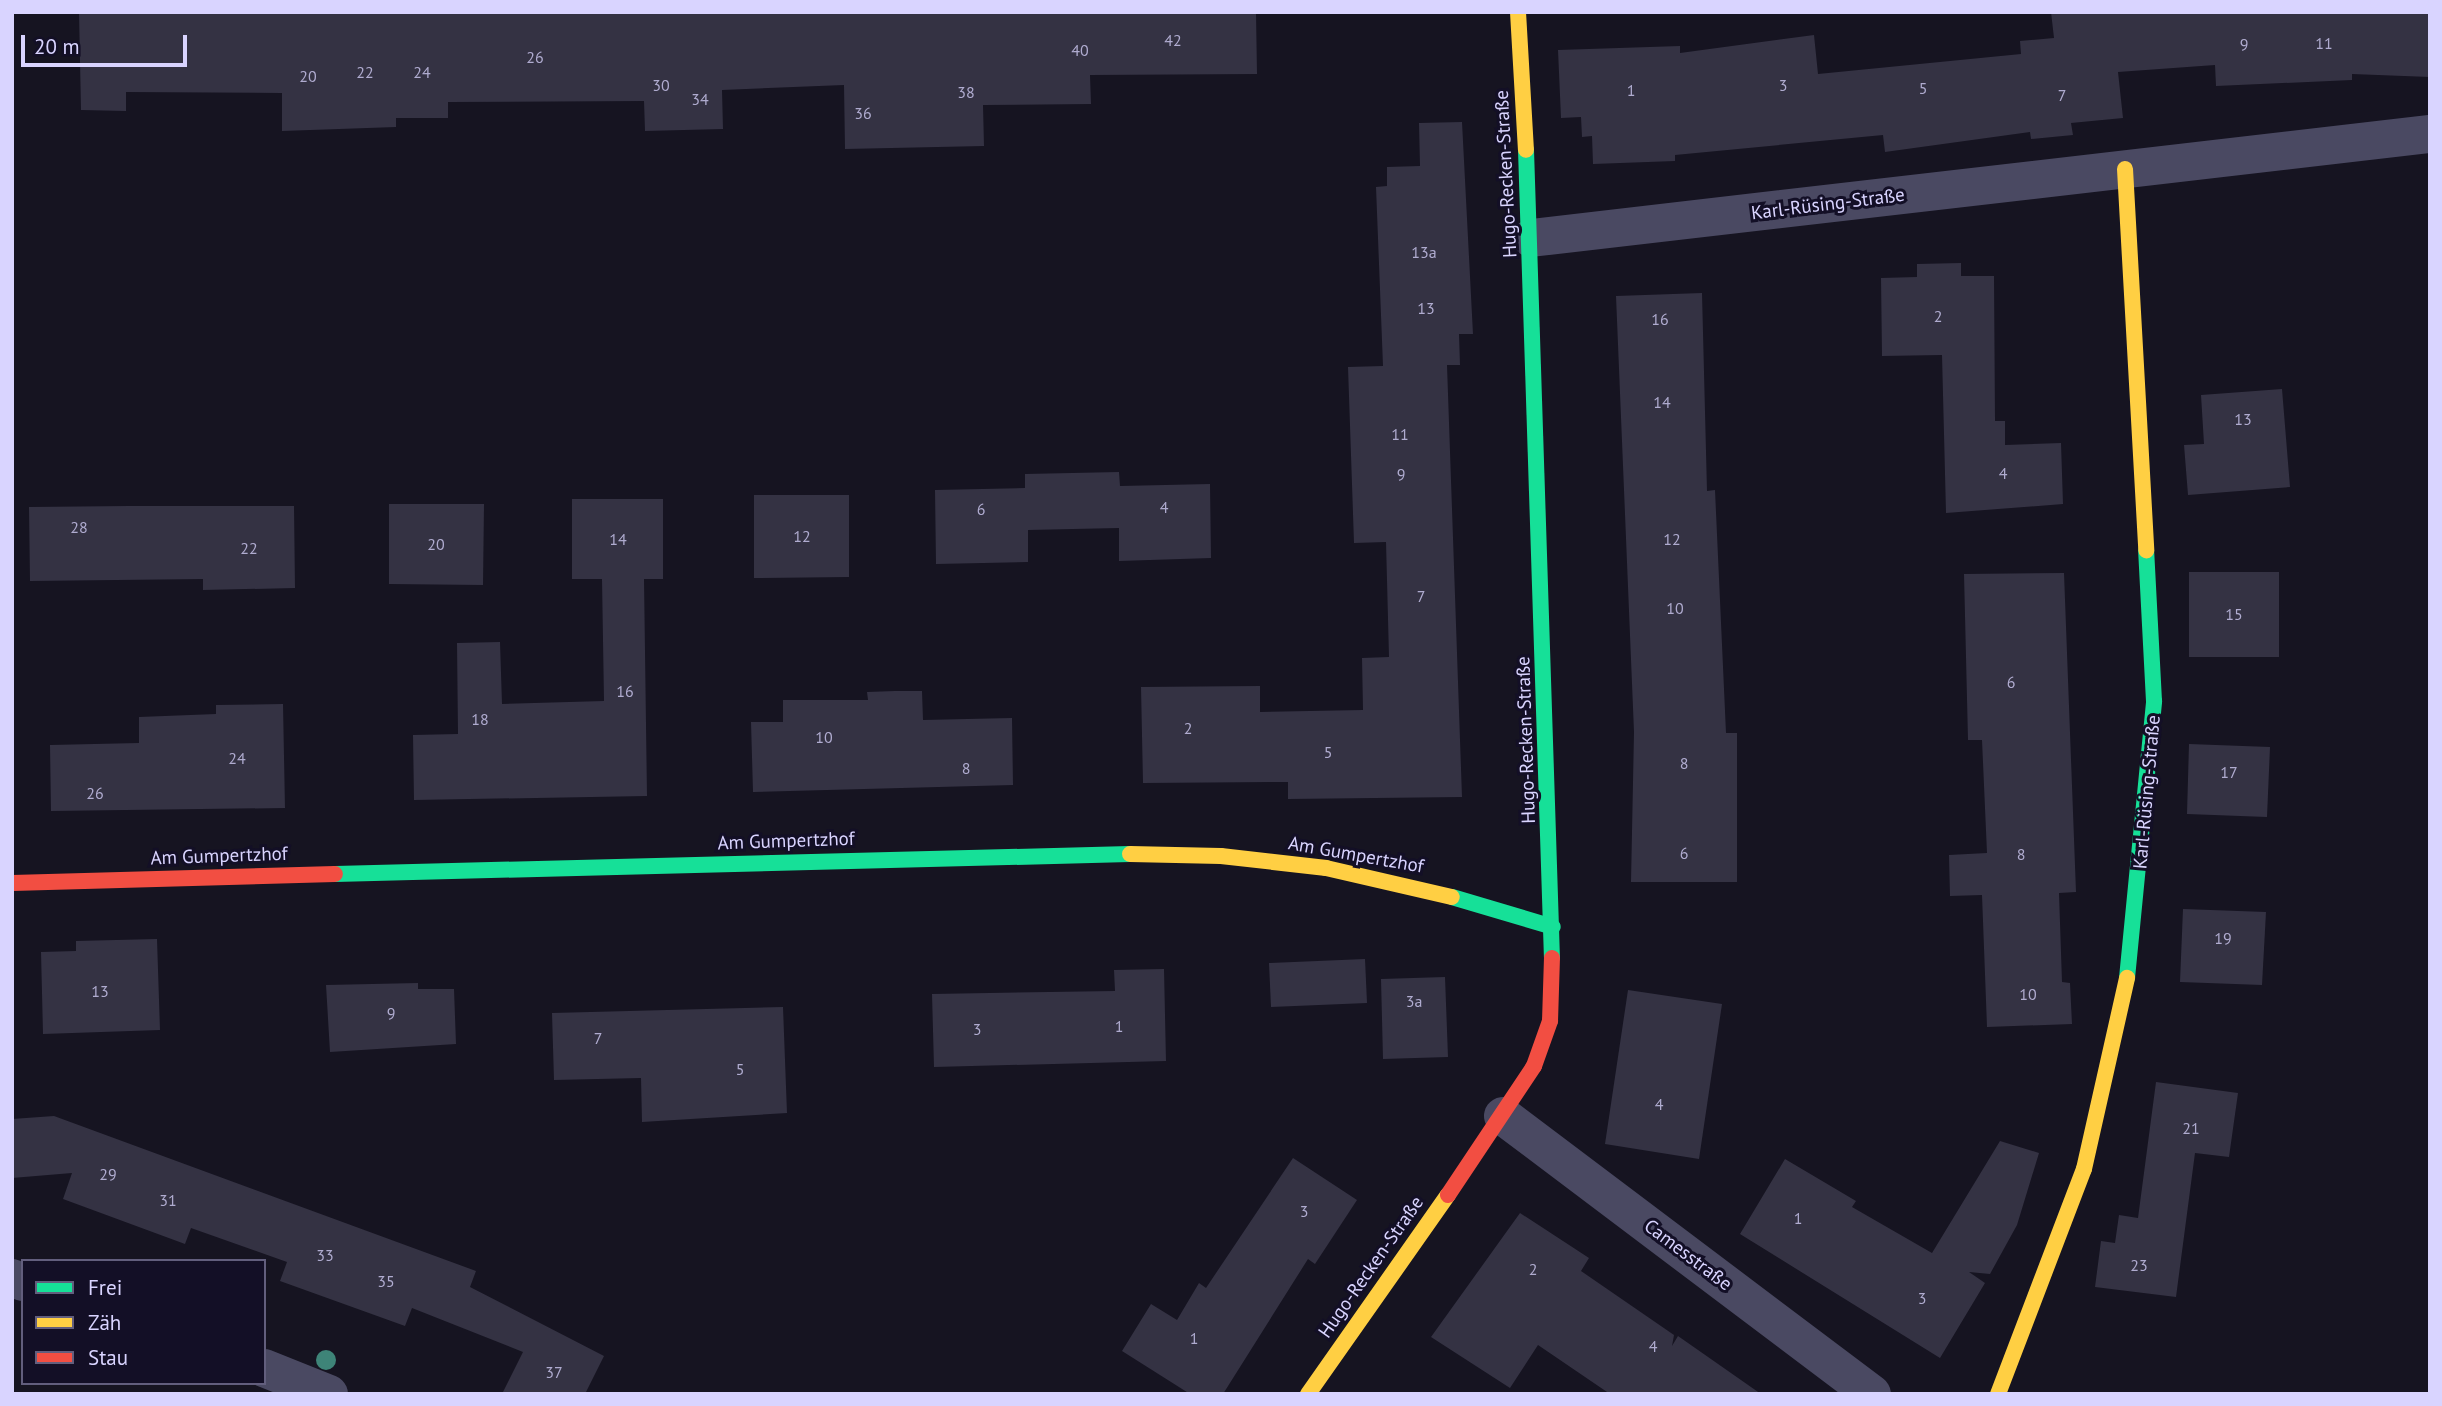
<!DOCTYPE html>
<html>
<head>
<meta charset="utf-8">
<style>
	body { margin:0 }
	#map { position:relative; width:2442px; height:1406px; overflow:hidden; background:#161421; font-family:"PT Sans",sans-serif }
	div>[style] { position:absolute }
	.building>* { inset:0; background:#343243 }
	.street>* { height:38px; margin:-19px; padding:0 19px; transform-origin:19px; border-radius:19px; background:#4a4962 }
	.fast>* { height:16px; margin:-8px; padding:0 8px; transform-origin:8px; border-radius:8px; background:#16e098 }
	.slow>* { height:16px; margin:-8px; padding:0 8px; transform-origin:8px; border-radius:8px; background:#ffcf43 }
	.jam>* { height:16px; margin:-8px; padding:0 8px; transform-origin:8px; border-radius:8px; background:#f24e42 }
	.trees>* { width:20px; height:20px; margin:-10px; border-radius:50%; background:#3e8478 }
	span { translate:-50% -50%; white-space:nowrap; text-align:center; line-height:1.15; -webkit-text-stroke:6px #130f26; paint-order:stroke }
	.number-label { font-size:16px; color:#b0acd0 }
	.number-label span { -webkit-text-stroke-width:0 }
	.street-label { font-size:19px; color:#d9d4ff }
	.frame { position:absolute; inset:0; border:14px solid #d9d4ff; pointer-events:none }
	.legend { position:absolute; left:21px; top:1259px; width:245px; height:126px; box-sizing:border-box; background:#130f26; border:2px solid #625e7d; margin:0; padding:9px 12px; list-style:none; font-size:21px; color:#d9d4ff }
	.legend li { display:flex; align-items:center; gap:14px; height:35px }
	.legend b { width:35px; border:2px solid #625e7d }
	.scale { position:absolute; left:21px; top:35px; width:166px; height:32px; box-sizing:border-box; border:4px solid #d9d4ff; border-top:0; padding-left:9px; font-size:21px; line-height:24px; white-space:nowrap; color:#d9d4ff; -webkit-text-stroke:5px #130f26; paint-order:stroke }
</style>
</head>
<body>
<div id="map">
	<div class="building">
		<i style="clip-path:polygon(79px 12px,1256px 12px,1257px 74px,1090px 75px,1091px 104px,983px 105px,984px 146px,845px 149px,844px 85px,722px 90px,723px 129px,645px 131px,644px 101px,448px 102px,448px 118px,396px 118px,396px 127px,282px 131px,282px 93px,126px 92px,126px 111px,81px 110px)"></i>
		<i style="clip-path:polygon(2051px 12px,2430px 12px,2430px 77px,2352px 74px,2352px 80px,2216px 86px,2215px 65px,2118px 72px,2123px 118px,2071px 123px,2073px 135px,2031px 139px,2030px 132px,1885px 152px,1883px 135px,1675px 155px,1675px 161px,1593px 164px,1592px 136px,1582px 137px,1581px 117px,1561px 118px,1558px 50px,1680px 46px,1680px 53px,1814px 35px,1818px 74px,2021px 54px,2020px 41px,2054px 38px)"></i>
		<i style="clip-path:polygon(1462px 122px,1473px 334px,1459px 334px,1460px 365px,1447px 365px,1462px 797px,1288px 799px,1288px 782px,1143px 783px,1141px 687px,1260px 686px,1260px 712px,1363px 710px,1362px 658px,1389px 657px,1386px 542px,1354px 543px,1348px 367px,1383px 366px,1376px 187px,1387px 186px,1387px 167px,1420px 166px,1419px 123px)"></i>
		<i style="clip-path:polygon(1961px 263px,1961px 276px,1994px 276px,1995px 421px,2005px 421px,2005px 445px,2061px 443px,2063px 504px,1946px 513px,1942px 355px,1882px 356px,1881px 278px,1917px 277px,1917px 264px)"></i>
		<i style="clip-path:polygon(1702px 293px,1707px 491px,1715px 490px,1726px 733px,1737px 733px,1737px 882px,1631px 882px,1634px 732px,1616px 296px)"></i>
		<i style="clip-path:polygon(2282px 389px,2290px 487px,2188px 495px,2184px 445px,2204px 444px,2201px 395px)"></i>
		<i style="clip-path:polygon(1119px 472px,1120px 486px,1210px 484px,1211px 558px,1119px 561px,1119px 528px,1073px 529px,1028px 530px,1028px 562px,936px 564px,935px 490px,1025px 488px,1025px 474px)"></i>
		<i style="clip-path:polygon(754px 495px,849px 495px,849px 577px,754px 578px)"></i>
		<i style="clip-path:polygon(572px 499px,663px 499px,663px 579px,644px 579px,647px 796px,414px 800px,413px 735px,458px 734px,457px 643px,500px 642px,502px 704px,604px 701px,602px 579px,572px 579px)"></i>
		<i style="clip-path:polygon(389px 504px,484px 504px,483px 585px,389px 584px)"></i>
		<i style="clip-path:polygon(129px 506px,294px 506px,295px 588px,203px 590px,203px 579px,30px 581px,29px 507px)"></i>
		<i style="clip-path:polygon(2189px 572px,2279px 572px,2279px 657px,2189px 657px)"></i>
		<i style="clip-path:polygon(2064px 573px,2076px 892px,2059px 893px,2062px 982px,2070px 983px,2072px 1024px,1987px 1027px,1982px 895px,1950px 896px,1949px 855px,1987px 853px,1982px 740px,1968px 740px,1964px 574px)"></i>
		<i style="clip-path:polygon(895px 691px,922px 691px,923px 720px,1012px 718px,1013px 785px,753px 792px,751px 722px,783px 722px,783px 700px,868px 700px,867px 692px)"></i>
		<i style="clip-path:polygon(283px 704px,285px 808px,51px 811px,50px 745px,139px 743px,139px 717px,216px 714px,216px 705px)"></i>
		<i style="clip-path:polygon(2189px 744px,2270px 747px,2267px 817px,2187px 814px)"></i>
		<i style="clip-path:polygon(2183px 909px,2266px 912px,2262px 985px,2180px 982px)"></i>
		<i style="clip-path:polygon(157px 939px,160px 1030px,43px 1034px,41px 952px,76px 951px,76px 941px)"></i>
		<i style="clip-path:polygon(1365px 959px,1367px 1003px,1271px 1007px,1269px 963px)"></i>
		<i style="clip-path:polygon(1164px 969px,1166px 1061px,934px 1067px,932px 994px,1115px 991px,1114px 970px)"></i>
		<i style="clip-path:polygon(1445px 977px,1448px 1057px,1383px 1059px,1381px 979px)"></i>
		<i style="clip-path:polygon(418px 983px,418px 989px,454px 989px,456px 1044px,330px 1052px,326px 985px)"></i>
		<i style="clip-path:polygon(1628px 990px,1722px 1004px,1699px 1159px,1605px 1144px)"></i>
		<i style="clip-path:polygon(783px 1007px,787px 1113px,642px 1122px,641px 1078px,554px 1080px,552px 1013px)"></i>
		<i style="clip-path:polygon(2156px 1082px,2238px 1093px,2229px 1157px,2195px 1153px,2176px 1297px,2095px 1287px,2101px 1241px,2115px 1243px,2119px 1215px,2138px 1218px)"></i>
		<i style="clip-path:polygon(54px 1116px,476px 1271px,470px 1287px,604px 1356px,585px 1394px,502px 1394px,523px 1352px,412px 1308px,405px 1326px,280px 1281px,287px 1262px,191px 1228px,185px 1244px,63px 1199px,72px 1173px,12px 1178px,12px 1119px)"></i>
		<i style="clip-path:polygon(2000px 1141px,2039px 1153px,2017px 1225px,1990px 1274px,1969px 1272px,1985px 1283px,1940px 1358px,1740px 1234px,1785px 1159px,1856px 1201px,1852px 1207px,1932px 1253px)"></i>
		<i style="clip-path:polygon(1293px 1158px,1357px 1200px,1315px 1264px,1308px 1259px,1223px 1394px,1190px 1394px,1122px 1351px,1151px 1304px,1177px 1320px,1199px 1283px,1206px 1288px)"></i>
		<i style="clip-path:polygon(1520px 1213px,1589px 1258px,1581px 1271px,1674px 1335px,1672px 1346px,1678px 1336px,1761px 1394px,1610px 1394px,1538px 1345px,1510px 1388px,1431px 1337px)"></i>
	</div>
	<div class="street">
		<i style="left:1531px;top:238px;width:905px;rotate:-6.6deg"></i>
		<i style="left:1503px;top:1116px;width:462px;rotate:37deg"></i>
		<i style="left:12px;top:1278px;width:12px;rotate:20deg"></i>
		<i style="left:264px;top:1368px;width:70px;rotate:21.8deg"></i>
	</div>
	<div class="fast">
		<i style="left:1526px;top:150px;width:808px;rotate:88.16deg"></i>
		<i style="left:335px;top:874px;width:795px;rotate:-1.44deg"></i>
		<i style="left:1452px;top:897px;width:105px;rotate:16.5deg"></i>
		<i style="left:2127px;top:978px;width:278px;rotate:-84.4deg"></i>
		<i style="left:2154px;top:701px;width:151px;rotate:-93deg"></i>
	</div>
	<div class="slow">
		<i style="left:1518px;top:12px;width:138px;rotate:86.7deg"></i>
		<i style="left:2125px;top:169px;width:382px;rotate:86.8deg"></i>
		<i style="left:1130px;top:854px;width:91px;rotate:1.3deg"></i>
		<i style="left:1221px;top:856px;width:106px;rotate:6.5deg"></i>
		<i style="left:1326px;top:868px;width:129px;rotate:13deg"></i>
		<i style="left:1308px;top:1394px;width:243px;rotate:-54.9deg"></i>
		<i style="left:1998px;top:1394px;width:241px;rotate:-69.1deg"></i>
		<i style="left:2084px;top:1169px;width:196px;rotate:-77.3deg"></i>
	</div>
	<div class="jam">
		<i style="left:12px;top:883px;width:323px;rotate:-1.6deg"></i>
		<i style="left:1448px;top:1195px;width:155px;rotate:-56.3deg"></i>
		<i style="left:1534px;top:1066px;width:48px;rotate:-70.4deg"></i>
		<i style="left:1550px;top:1021px;width:63px;rotate:-88.2deg"></i>
	</div>
	<div class="trees">
		<i style="left:326px;top:1360px"></i>
	</div>
	<div class="number-label">
		<span style="left:1173px;top:40px">42</span>
		<span style="left:2324px;top:43px">11</span>
		<span style="left:2244px;top:44px">9</span>
		<span style="left:1080px;top:50px">40</span>
		<span style="left:535px;top:57px">26</span>
		<span style="left:365px;top:72px">22</span>
		<span style="left:422px;top:72px">24</span>
		<span style="left:308px;top:76px">20</span>
		<span style="left:661px;top:85px">30</span>
		<span style="left:1783px;top:85px">3</span>
		<span style="left:1923px;top:88px">5</span>
		<span style="left:1631px;top:90px">1</span>
		<span style="left:966px;top:92px">38</span>
		<span style="left:2062px;top:95px">7</span>
		<span style="left:700px;top:99px">34</span>
		<span style="left:863px;top:113px">36</span>
		<span style="left:1424px;top:252px">13a</span>
		<span style="left:1426px;top:308px">13</span>
		<span style="left:1938px;top:316px">2</span>
		<span style="left:1660px;top:319px">16</span>
		<span style="left:1662px;top:402px">14</span>
		<span style="left:2243px;top:419px">13</span>
		<span style="left:1400px;top:434px">11</span>
		<span style="left:2003px;top:473px">4</span>
		<span style="left:1401px;top:474px">9</span>
		<span style="left:1164px;top:507px">4</span>
		<span style="left:981px;top:509px">6</span>
		<span style="left:79px;top:527px">28</span>
		<span style="left:802px;top:536px">12</span>
		<span style="left:618px;top:539px">14</span>
		<span style="left:1672px;top:539px">12</span>
		<span style="left:436px;top:544px">20</span>
		<span style="left:249px;top:548px">22</span>
		<span style="left:1421px;top:596px">7</span>
		<span style="left:1675px;top:608px">10</span>
		<span style="left:2234px;top:614px">15</span>
		<span style="left:2011px;top:682px">6</span>
		<span style="left:625px;top:691px">16</span>
		<span style="left:480px;top:719px">18</span>
		<span style="left:1188px;top:728px">2</span>
		<span style="left:824px;top:737px">10</span>
		<span style="left:1328px;top:752px">5</span>
		<span style="left:237px;top:758px">24</span>
		<span style="left:1684px;top:763px">8</span>
		<span style="left:966px;top:768px">8</span>
		<span style="left:2229px;top:772px">17</span>
		<span style="left:95px;top:793px">26</span>
		<span style="left:1684px;top:853px">6</span>
		<span style="left:2021px;top:854px">8</span>
		<span style="left:2223px;top:938px">19</span>
		<span style="left:100px;top:991px">13</span>
		<span style="left:2028px;top:994px">10</span>
		<span style="left:1414px;top:1001px">3a</span>
		<span style="left:391px;top:1013px">9</span>
		<span style="left:1119px;top:1026px">1</span>
		<span style="left:977px;top:1029px">3</span>
		<span style="left:598px;top:1038px">7</span>
		<span style="left:740px;top:1069px">5</span>
		<span style="left:1659px;top:1104px">4</span>
		<span style="left:2191px;top:1128px">21</span>
		<span style="left:108px;top:1174px">29</span>
		<span style="left:168px;top:1200px">31</span>
		<span style="left:1304px;top:1211px">3</span>
		<span style="left:1798px;top:1218px">1</span>
		<span style="left:325px;top:1255px">33</span>
		<span style="left:2139px;top:1265px">23</span>
		<span style="left:1533px;top:1269px">2</span>
		<span style="left:386px;top:1281px">35</span>
		<span style="left:1922px;top:1298px">3</span>
		<span style="left:1194px;top:1338px">1</span>
		<span style="left:1653px;top:1346px">4</span>
		<span style="left:554px;top:1372px">37</span>
	</div>
	<div class="street-label">
		<span style="left:1506px;top:174px;rotate:-93deg">Hugo-Recken-Straße</span>
		<span style="left:1828px;top:204px;rotate:-7deg">Karl-Rüsing-Straße</span>
		<span style="left:1526px;top:740px;rotate:-92deg">Hugo-Recken-Straße</span>
		<span style="left:2147px;top:792px;rotate:-85deg">Karl-Rüsing-Straße</span>
		<span style="left:786px;top:841px;rotate:-2deg">Am Gumpertzhof</span>
		<span style="left:1356px;top:855px;rotate:10deg">Am Gumpertzhof</span>
		<span style="left:219px;top:856px;rotate:-2deg">Am Gumpertzhof</span>
		<span style="left:1688px;top:1255px;rotate:37deg">Camesstraße</span>
		<span style="left:1371px;top:1267px;rotate:-55deg">Hugo-Recken-Straße</span>
	</div>
	<div class="frame"></div>
	<ul class="legend">
	<li><b style="height:9px;background:#16e098"></b>Frei</li>
	<li><b style="height:9px;background:#ffcf43"></b>Zäh</li>
	<li><b style="height:9px;background:#f24e42"></b>Stau</li>
	</ul>
	<div class="scale">20 m</div>
</div>
</body>
</html>
